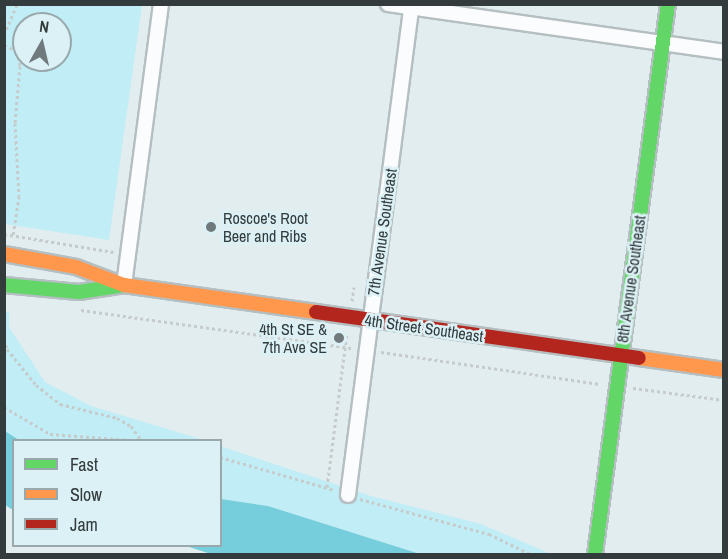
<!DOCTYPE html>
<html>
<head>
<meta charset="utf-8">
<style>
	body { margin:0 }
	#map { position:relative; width:728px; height:559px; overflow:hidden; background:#e2edef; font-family:"Archivo Narrow",sans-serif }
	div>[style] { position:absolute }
	.green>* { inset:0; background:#c0edf6 }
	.water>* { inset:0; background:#76cedd }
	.path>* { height:3px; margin-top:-1.5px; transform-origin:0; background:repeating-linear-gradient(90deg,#c6cbcb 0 3px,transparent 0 6px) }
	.roads { filter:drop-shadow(2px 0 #b5bec0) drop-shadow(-2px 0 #b5bec0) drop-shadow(0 2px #b5bec0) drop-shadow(0 -2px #b5bec0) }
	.street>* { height:14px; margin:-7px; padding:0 7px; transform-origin:7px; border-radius:7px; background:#fbfcfd }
	.fast>* { height:14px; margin:-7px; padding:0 7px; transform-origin:7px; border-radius:7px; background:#63d668 }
	.slow>* { height:14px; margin:-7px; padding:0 7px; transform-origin:7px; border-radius:7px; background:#ff974d }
	.jam>* { height:14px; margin:-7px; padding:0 7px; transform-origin:7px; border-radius:7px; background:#b3261e }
	.dots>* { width:16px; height:16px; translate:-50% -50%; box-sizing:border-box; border:3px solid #dcf1f5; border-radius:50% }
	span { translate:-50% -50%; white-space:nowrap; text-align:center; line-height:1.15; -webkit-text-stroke:5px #dcf1f5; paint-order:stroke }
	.poi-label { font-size:16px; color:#333b3d }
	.left { translate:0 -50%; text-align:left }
	.right { translate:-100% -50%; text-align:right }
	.street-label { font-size:16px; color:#333b3d }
	.frame { position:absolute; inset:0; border:6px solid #333b3d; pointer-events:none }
	.legend { position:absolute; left:12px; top:439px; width:210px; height:108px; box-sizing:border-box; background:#dcf1f5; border:2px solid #98a8ab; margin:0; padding:8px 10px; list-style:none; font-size:18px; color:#333b3d }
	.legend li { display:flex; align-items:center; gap:12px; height:30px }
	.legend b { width:30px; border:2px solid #98a8ab }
	.north { position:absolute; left:12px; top:12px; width:60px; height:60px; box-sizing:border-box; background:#dcf1f5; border:2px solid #98a8ab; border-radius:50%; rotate:8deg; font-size:16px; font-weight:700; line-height:24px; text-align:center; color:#333b3d }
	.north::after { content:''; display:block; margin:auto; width:21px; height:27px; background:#70797b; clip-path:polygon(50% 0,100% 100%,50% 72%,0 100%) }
</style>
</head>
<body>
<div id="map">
	<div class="green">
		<i style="clip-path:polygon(evenodd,4px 5px,142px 5px,109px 240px,5px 224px,4px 5px,24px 24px,60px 24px,60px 60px,24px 60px,24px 24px)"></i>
		<i style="clip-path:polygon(4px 311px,9px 312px,9px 327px,45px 382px,91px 406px,204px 440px,19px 440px,5px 431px)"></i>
		<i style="clip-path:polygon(220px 446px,371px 496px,481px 524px,551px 554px,420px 554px,268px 506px,221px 499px)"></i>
	</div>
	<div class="water">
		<i style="clip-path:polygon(5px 431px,19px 440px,14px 440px,13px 510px,5px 505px)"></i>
		<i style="clip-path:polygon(221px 499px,268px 506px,420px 554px,211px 554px,186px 546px,220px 546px)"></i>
	</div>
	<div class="path">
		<i style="left:4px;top:35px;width:34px;rotate:-67deg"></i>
		<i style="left:4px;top:45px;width:14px;rotate:25deg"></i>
		<i style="left:17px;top:51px;width:15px;rotate:79deg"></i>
		<i style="left:20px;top:66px;width:57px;rotate:95deg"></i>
		<i style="left:15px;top:123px;width:73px;rotate:86.9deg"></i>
		<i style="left:19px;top:196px;width:40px;rotate:98.5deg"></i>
		<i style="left:4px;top:234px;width:111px;rotate:9.3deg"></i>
		<i style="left:352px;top:301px;width:14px;rotate:-82deg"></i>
		<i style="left:81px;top:310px;width:275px;rotate:8deg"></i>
		<i style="left:4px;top:339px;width:10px;rotate:73deg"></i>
		<i style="left:7px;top:349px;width:46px;rotate:51.1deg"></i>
		<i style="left:36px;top:385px;width:31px;rotate:38deg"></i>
		<i style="left:60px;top:404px;width:59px;rotate:13.8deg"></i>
		<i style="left:117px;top:418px;width:16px;rotate:30deg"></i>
		<i style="left:131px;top:426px;width:17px;rotate:54deg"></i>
		<i style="left:381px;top:352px;width:221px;rotate:8.3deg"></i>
		<i style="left:633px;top:388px;width:92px;rotate:7.5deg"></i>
		<i style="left:4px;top:407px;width:53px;rotate:30.4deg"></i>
		<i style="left:50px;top:434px;width:81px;rotate:4.2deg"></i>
		<i style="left:220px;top:457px;width:119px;rotate:16.1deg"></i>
		<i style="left:327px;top:487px;width:154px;rotate:-82.6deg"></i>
		<i style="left:360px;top:499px;width:134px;rotate:15.2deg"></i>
		<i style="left:489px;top:534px;width:46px;rotate:26deg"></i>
	</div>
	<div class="roads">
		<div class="street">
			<i style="left:388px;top:4px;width:339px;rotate:8.1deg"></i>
			<i style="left:124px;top:285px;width:283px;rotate:-82.5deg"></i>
			<i style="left:348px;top:495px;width:495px;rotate:-82.6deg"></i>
		</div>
		<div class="fast">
			<i style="left:4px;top:285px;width:75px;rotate:5.3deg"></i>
			<i style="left:79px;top:292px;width:46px;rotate:-8.8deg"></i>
			<i style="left:595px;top:554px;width:555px;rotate:-82.44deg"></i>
		</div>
		<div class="slow">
			<i style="left:4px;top:254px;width:73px;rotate:10.2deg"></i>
			<i style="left:76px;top:267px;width:51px;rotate:20.6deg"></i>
			<i style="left:124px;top:285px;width:194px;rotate:8deg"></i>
			<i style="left:639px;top:358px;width:86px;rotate:8deg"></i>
		</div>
		<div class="jam">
			<i style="left:316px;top:312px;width:326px;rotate:8.1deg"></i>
		</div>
	</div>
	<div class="dots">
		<i style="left:211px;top:227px;background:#70797b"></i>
		<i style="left:339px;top:338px;background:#70797b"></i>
	</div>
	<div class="poi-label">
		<span class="left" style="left:223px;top:227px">Roscoe's Root<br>Beer and Ribs</span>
		<span class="right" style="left:327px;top:338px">4th St SE &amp;<br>7th Ave SE</span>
	</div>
	<div class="street-label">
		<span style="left:382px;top:232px;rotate:-82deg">7th Avenue Southeast</span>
		<span style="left:631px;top:279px;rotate:-82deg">8th Avenue Southeast</span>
		<span style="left:424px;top:328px;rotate:8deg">4th Street Southeast</span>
	</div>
	<div class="frame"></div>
	<ul class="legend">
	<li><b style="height:8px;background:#63d668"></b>Fast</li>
	<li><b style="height:8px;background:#ff974d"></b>Slow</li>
	<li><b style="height:8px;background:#b3261e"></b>Jam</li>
	</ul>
	<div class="north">N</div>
</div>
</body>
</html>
